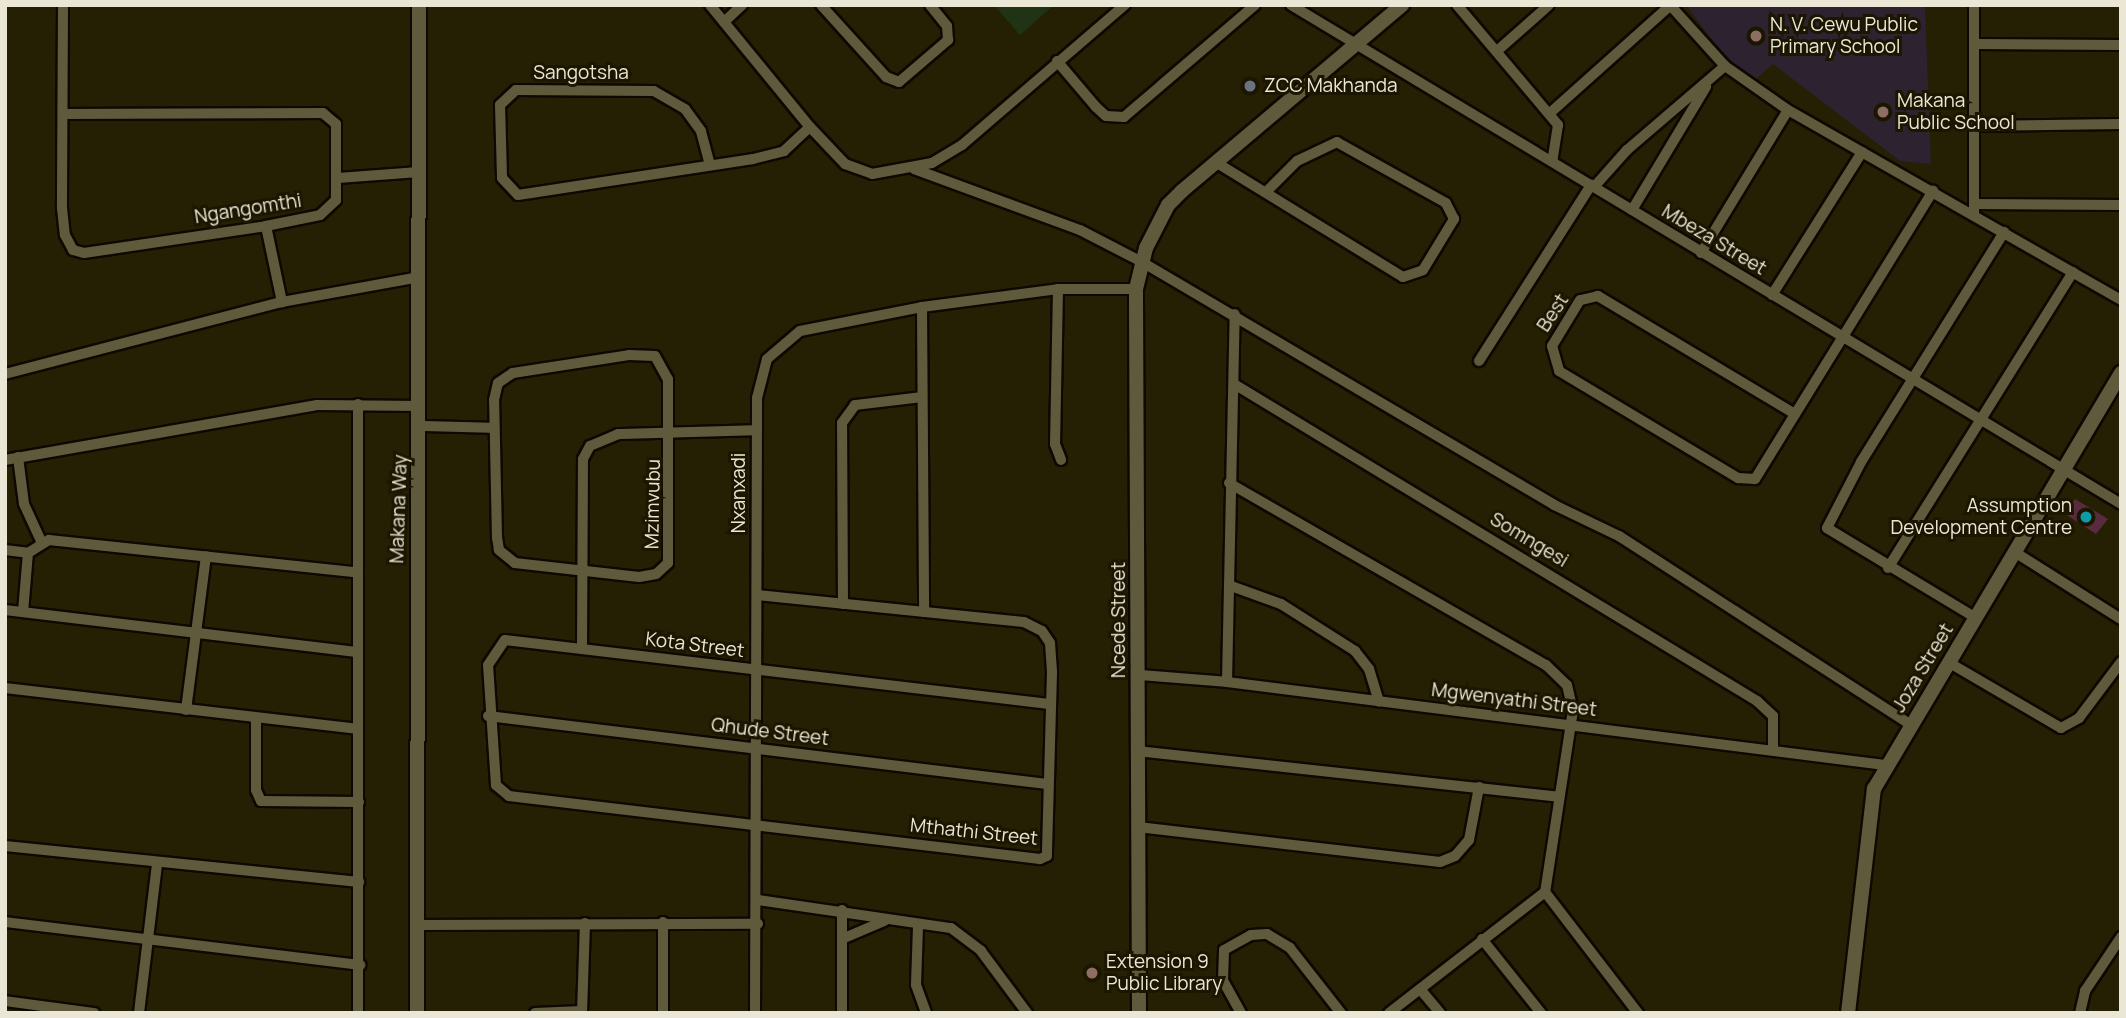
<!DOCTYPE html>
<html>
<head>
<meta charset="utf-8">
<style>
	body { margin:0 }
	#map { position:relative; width:2126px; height:1018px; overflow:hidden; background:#251f03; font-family:Manrope,sans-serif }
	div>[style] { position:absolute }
	.education>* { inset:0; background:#2c2230 }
	.green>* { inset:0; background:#203314 }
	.building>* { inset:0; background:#592b3f }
	.roads { filter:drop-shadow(2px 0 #0e0900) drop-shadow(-2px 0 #0e0900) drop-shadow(0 2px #0e0900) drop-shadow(0 -2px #0e0900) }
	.minor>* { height:10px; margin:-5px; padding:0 5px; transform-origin:5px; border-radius:5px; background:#605a3d }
	.tertiary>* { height:14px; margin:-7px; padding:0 7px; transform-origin:7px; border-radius:7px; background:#605a3d }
	.dots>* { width:19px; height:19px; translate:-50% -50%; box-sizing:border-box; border:4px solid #1c1600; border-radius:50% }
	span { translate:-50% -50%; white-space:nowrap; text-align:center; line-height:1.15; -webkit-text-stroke:6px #1c1600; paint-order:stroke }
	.poi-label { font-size:19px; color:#eae7d6 }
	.left { translate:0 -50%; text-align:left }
	.right { translate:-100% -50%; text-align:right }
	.street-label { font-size:19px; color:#eae7d6 }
	.frame { position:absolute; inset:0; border:7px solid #eae7d6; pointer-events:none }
</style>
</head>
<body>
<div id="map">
	<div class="education">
		<i style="clip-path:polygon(1686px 5px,1925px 5px,1931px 164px,1900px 161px,1773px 64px,1756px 79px,1727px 61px)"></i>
	</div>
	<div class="green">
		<i style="clip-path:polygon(994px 5px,1054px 5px,1020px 35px)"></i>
	</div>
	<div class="building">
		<i style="clip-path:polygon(2075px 499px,2108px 519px,2096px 534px,2065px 514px)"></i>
	</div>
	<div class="roads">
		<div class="minor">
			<i style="left:63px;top:5px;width:203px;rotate:90.3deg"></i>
			<i style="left:62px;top:208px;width:27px;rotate:84deg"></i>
			<i style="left:65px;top:235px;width:17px;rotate:62deg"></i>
			<i style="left:73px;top:250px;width:11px;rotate:15deg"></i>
			<i style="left:84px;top:253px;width:184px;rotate:-8.4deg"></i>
			<i style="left:266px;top:226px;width:55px;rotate:-11.5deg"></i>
			<i style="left:320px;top:215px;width:22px;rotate:-43deg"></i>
			<i style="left:336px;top:200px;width:76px;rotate:-90deg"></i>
			<i style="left:336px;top:124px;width:17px;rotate:-140deg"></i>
			<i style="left:323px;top:113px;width:260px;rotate:179.8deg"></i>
			<i style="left:710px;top:5px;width:158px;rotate:50.7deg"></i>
			<i style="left:810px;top:127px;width:51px;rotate:46.6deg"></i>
			<i style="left:845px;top:164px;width:29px;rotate:20deg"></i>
			<i style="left:872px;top:174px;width:61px;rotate:-10.4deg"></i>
			<i style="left:932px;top:163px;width:35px;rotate:-31deg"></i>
			<i style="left:962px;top:145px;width:215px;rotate:-40.7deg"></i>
			<i style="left:821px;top:5px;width:97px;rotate:47.9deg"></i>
			<i style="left:886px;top:77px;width:14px;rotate:21deg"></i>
			<i style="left:899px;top:82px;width:65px;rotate:-40.6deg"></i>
			<i style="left:948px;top:40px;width:14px;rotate:-94deg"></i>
			<i style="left:947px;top:26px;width:27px;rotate:-129deg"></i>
			<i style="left:1291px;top:5px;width:968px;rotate:31.01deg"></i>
			<i style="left:1457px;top:5px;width:157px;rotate:49.9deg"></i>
			<i style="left:1558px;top:125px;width:37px;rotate:99deg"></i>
			<i style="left:1670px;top:5px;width:82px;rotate:48deg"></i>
			<i style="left:1725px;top:66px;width:77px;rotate:34.9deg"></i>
			<i style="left:1788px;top:110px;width:383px;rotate:29.7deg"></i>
			<i style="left:724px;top:22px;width:25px;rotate:-43deg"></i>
			<i style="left:1975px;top:44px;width:146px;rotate:0.4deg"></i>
			<i style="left:1497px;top:51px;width:69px;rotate:-41.5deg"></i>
			<i style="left:1057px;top:61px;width:60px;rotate:49.7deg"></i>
			<i style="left:1096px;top:107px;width:13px;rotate:42deg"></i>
			<i style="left:1106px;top:116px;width:18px;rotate:3deg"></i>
			<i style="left:1124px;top:117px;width:172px;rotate:-40.5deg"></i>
			<i style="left:1550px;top:113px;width:162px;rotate:-41.8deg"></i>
			<i style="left:1974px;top:126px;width:147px;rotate:-0.8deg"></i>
			<i style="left:1217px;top:163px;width:218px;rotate:31.5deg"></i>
			<i style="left:1403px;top:277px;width:21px;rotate:-19deg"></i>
			<i style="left:1423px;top:270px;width:60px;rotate:-58.7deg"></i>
			<i style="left:1454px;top:219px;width:18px;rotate:-117deg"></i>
			<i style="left:1446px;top:203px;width:125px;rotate:-150.8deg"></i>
			<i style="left:1337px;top:142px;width:44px;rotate:154.6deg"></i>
			<i style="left:1297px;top:161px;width:42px;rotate:135deg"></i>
			<i style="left:710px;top:165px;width:35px;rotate:-105deg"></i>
			<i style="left:701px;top:131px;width:27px;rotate:-126deg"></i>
			<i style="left:685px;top:109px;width:36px;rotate:-150deg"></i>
			<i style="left:654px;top:91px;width:138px;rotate:-179.6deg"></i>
			<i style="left:516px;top:90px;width:22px;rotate:137deg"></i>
			<i style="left:500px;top:105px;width:73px;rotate:88.4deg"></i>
			<i style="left:502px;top:178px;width:23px;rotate:47deg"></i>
			<i style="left:518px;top:195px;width:238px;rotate:-8.7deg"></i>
			<i style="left:753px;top:159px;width:32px;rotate:-14deg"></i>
			<i style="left:784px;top:151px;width:35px;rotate:-43deg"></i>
			<i style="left:914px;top:169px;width:177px;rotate:20.2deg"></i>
			<i style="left:1080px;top:230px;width:70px;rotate:27.3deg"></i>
			<i style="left:1142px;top:262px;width:478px;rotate:30.5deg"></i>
			<i style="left:1554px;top:505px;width:72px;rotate:25.5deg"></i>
			<i style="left:1619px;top:536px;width:348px;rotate:32.9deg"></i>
			<i style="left:338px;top:178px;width:81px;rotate:-4.2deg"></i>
			<i style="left:1594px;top:187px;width:50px;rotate:-48.3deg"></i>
			<i style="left:1627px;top:150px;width:129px;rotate:-40.6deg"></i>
			<i style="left:1974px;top:204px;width:147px;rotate:0.4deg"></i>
			<i style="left:1632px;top:210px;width:144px;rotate:-59deg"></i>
			<i style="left:1974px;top:215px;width:210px;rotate:-90deg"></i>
			<i style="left:266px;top:226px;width:78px;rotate:78.1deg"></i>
			<i style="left:1701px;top:253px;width:167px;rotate:-58.7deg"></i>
			<i style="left:1058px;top:289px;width:155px;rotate:91.1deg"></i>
			<i style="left:1055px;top:444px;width:17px;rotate:69deg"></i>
			<i style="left:1772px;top:295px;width:169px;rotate:-57.8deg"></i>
			<i style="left:922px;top:307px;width:305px;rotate:89.6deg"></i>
			<i style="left:629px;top:355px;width:26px;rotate:2deg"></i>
			<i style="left:655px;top:356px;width:26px;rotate:61deg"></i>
			<i style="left:668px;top:379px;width:184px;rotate:90deg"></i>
			<i style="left:668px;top:563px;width:16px;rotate:137deg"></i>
			<i style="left:656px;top:574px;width:17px;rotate:170deg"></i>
			<i style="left:639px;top:577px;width:125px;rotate:-173.6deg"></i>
			<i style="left:515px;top:563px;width:21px;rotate:-141deg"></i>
			<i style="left:499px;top:550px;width:12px;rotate:-99deg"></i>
			<i style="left:497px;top:538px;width:138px;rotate:-91.2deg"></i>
			<i style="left:494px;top:400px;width:17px;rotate:-77deg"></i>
			<i style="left:498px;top:383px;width:18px;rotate:-34deg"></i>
			<i style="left:513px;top:373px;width:117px;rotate:-8.8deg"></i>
			<i style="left:1479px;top:361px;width:209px;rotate:-57.5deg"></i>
			<i style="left:5px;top:374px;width:286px;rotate:-14.6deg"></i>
			<i style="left:282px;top:302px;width:139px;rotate:-10.3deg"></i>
			<i style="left:1234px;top:384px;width:612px;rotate:31.22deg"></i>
			<i style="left:1757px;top:701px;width:22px;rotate:43deg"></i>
			<i style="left:1773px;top:716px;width:33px;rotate:90deg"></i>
			<i style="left:358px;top:404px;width:609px;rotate:90deg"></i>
			<i style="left:1795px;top:414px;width:230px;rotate:-149.1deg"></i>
			<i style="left:1598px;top:296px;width:18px;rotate:167deg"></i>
			<i style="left:1580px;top:300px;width:54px;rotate:121.3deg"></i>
			<i style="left:1552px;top:346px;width:26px;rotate:74deg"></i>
			<i style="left:1559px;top:371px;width:209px;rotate:30.9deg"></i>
			<i style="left:1738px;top:478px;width:17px;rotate:3deg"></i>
			<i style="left:1755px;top:479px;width:339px;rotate:-58.3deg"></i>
			<i style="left:420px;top:426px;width:74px;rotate:1.5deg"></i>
			<i style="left:18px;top:457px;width:47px;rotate:82.7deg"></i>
			<i style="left:24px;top:504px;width:41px;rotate:65.3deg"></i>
			<i style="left:5px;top:460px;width:317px;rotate:-10deg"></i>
			<i style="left:317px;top:405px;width:103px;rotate:0.6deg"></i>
			<i style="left:1229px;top:483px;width:366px;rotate:29.9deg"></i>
			<i style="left:1546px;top:665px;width:29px;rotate:44deg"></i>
			<i style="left:1567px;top:685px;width:26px;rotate:77deg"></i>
			<i style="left:1573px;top:710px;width:184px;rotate:98.7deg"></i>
			<i style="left:1545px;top:892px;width:153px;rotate:52.5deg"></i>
			<i style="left:5px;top:550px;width:23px;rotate:7deg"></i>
			<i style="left:2016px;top:553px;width:124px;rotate:32.2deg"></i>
			<i style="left:1888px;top:568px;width:349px;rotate:-58deg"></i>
			<i style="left:1231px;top:586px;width:53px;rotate:19.8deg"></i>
			<i style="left:1281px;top:604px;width:88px;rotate:32.4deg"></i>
			<i style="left:1355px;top:651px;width:23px;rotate:52deg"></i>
			<i style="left:1369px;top:669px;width:34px;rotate:73deg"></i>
			<i style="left:757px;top:595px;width:268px;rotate:5.8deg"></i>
			<i style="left:1024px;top:622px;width:20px;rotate:27deg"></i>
			<i style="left:1042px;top:631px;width:14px;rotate:56deg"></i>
			<i style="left:1050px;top:643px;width:29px;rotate:86deg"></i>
			<i style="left:1052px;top:672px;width:184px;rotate:91.6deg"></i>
			<i style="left:1047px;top:856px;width:8px;rotate:157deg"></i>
			<i style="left:1040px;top:859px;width:535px;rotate:-173.23deg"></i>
			<i style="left:509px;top:796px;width:17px;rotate:-140deg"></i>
			<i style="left:496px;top:785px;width:120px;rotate:-93.8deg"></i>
			<i style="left:488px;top:665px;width:30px;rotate:-56deg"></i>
			<i style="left:505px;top:640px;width:548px;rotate:6.71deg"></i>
			<i style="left:843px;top:604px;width:181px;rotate:-90.3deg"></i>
			<i style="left:842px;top:423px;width:22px;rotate:-54deg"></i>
			<i style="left:855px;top:405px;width:67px;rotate:-6.8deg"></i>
			<i style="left:5px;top:610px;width:354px;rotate:6.8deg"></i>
			<i style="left:23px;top:612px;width:59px;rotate:-85.2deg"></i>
			<i style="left:28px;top:553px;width:25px;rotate:-32deg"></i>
			<i style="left:49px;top:540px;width:308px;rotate:6deg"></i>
			<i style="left:1976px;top:618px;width:174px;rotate:-148.9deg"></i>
			<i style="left:1827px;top:528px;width:74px;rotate:-62.7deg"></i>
			<i style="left:1861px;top:462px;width:271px;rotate:-58.1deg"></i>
			<i style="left:582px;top:649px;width:190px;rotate:-89.7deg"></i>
			<i style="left:583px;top:459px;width:15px;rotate:-62deg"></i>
			<i style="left:590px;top:446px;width:30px;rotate:-23deg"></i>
			<i style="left:618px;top:434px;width:139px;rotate:-1.6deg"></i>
			<i style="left:1948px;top:662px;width:131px;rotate:30.3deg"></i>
			<i style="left:2061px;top:728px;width:21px;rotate:-29deg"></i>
			<i style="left:2079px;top:718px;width:70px;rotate:-53.1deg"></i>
			<i style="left:1139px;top:675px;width:88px;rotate:4.5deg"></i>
			<i style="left:1227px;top:682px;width:663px;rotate:7.19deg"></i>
			<i style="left:1227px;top:682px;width:368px;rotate:-88.8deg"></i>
			<i style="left:5px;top:688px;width:354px;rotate:6.6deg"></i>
			<i style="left:186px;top:710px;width:155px;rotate:-82.6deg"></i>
			<i style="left:488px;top:716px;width:563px;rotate:6.94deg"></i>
			<i style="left:256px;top:719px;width:71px;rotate:90deg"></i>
			<i style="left:256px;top:790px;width:12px;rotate:66deg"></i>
			<i style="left:261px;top:801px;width:98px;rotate:0.6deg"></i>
			<i style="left:1137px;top:751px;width:424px;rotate:6.2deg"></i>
			<i style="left:1138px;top:827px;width:304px;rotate:6.6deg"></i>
			<i style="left:1440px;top:862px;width:16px;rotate:-22deg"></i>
			<i style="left:1455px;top:856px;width:21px;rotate:-49deg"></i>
			<i style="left:1469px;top:840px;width:54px;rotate:-79.3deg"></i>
			<i style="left:5px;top:846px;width:356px;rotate:5.8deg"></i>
			<i style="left:758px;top:900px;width:195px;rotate:8.3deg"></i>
			<i style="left:951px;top:928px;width:38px;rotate:37deg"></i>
			<i style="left:981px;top:951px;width:77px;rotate:53.4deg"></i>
			<i style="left:842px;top:910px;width:103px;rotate:90deg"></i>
			<i style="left:5px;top:922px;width:358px;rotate:6.9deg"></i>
			<i style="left:663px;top:922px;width:91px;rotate:90deg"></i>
			<i style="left:416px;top:925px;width:342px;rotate:-0.2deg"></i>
			<i style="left:918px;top:927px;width:58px;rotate:92deg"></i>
			<i style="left:916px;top:985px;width:30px;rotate:70deg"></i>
			<i style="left:842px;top:939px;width:46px;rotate:-23.2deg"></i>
			<i style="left:1482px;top:939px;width:95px;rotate:51.4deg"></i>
			<i style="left:1420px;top:989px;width:31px;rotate:50deg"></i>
			<i style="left:5px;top:1001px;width:90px;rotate:7.7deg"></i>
			<i style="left:139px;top:1013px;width:150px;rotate:-83.1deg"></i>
			<i style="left:535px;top:1013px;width:47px;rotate:-2.4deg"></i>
			<i style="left:582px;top:1013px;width:90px;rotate:-88.1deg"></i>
			<i style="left:755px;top:1013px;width:615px;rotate:-89.81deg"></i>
			<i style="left:757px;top:398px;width:40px;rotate:-75.6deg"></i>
			<i style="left:767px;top:359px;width:43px;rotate:-40.3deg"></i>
			<i style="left:800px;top:331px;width:124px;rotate:-11.1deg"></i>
			<i style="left:922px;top:307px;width:137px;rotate:-7.5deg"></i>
			<i style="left:1058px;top:289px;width:78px"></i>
			<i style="left:1241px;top:1013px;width:38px;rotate:-119deg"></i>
			<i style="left:1223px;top:980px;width:30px;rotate:-88deg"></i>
			<i style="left:1224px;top:950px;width:31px;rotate:-29deg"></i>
			<i style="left:1251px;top:935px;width:16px;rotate:-4deg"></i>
			<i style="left:1267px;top:934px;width:27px;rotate:31deg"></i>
			<i style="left:1290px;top:948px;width:83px;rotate:51.9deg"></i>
			<i style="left:1389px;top:1013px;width:197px;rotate:-37.8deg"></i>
			<i style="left:2080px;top:1013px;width:23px;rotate:-77deg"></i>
			<i style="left:2085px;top:991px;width:65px;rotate:-56.3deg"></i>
		</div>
		<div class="tertiary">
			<i style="left:417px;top:1013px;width:1008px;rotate:-89.89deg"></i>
			<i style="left:1139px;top:1013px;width:724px;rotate:-90.24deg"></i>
			<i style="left:1136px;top:289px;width:42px;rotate:-76.3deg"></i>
			<i style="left:1146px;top:248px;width:48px;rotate:-62.9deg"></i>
			<i style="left:1168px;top:205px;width:20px;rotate:-45deg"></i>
			<i style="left:1182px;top:191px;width:288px;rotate:-40.2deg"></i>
			<i style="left:1848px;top:1013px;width:226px;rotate:-83.4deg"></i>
			<i style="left:1874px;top:789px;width:484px;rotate:-59.3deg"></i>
		</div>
	</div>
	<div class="dots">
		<i style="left:1756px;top:36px;background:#8d6e63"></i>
		<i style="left:1250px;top:86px;background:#6b7280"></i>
		<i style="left:1883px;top:112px;background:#8d6e63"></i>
		<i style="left:2086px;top:517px;background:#0f9aa8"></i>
		<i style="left:1092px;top:973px;background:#8d6e63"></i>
	</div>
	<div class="poi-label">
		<span class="left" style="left:1770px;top:36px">N. V. Cewu Public<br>Primary School</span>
		<span class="left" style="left:1264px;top:86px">ZCC Makhanda</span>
		<span class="left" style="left:1897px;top:112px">Makana<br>Public School</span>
		<span class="right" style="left:2072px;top:517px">Assumption<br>Development Centre</span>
		<span class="left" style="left:1106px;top:973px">Extension 9<br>Public Library</span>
	</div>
	<div class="street-label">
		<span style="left:581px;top:73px">Sangotsha</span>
		<span style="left:248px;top:209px;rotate:-9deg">Ngangomthi</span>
		<span style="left:1714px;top:240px;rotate:31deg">Mbeza Street</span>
		<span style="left:1553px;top:313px;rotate:-57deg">Best</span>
		<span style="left:739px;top:493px;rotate:-90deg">Nxanxadi</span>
		<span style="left:653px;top:504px;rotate:-89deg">Mzimvubu</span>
		<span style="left:399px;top:509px;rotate:-88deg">Makana Way</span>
		<span style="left:1529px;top:540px;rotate:31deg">Somngesi</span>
		<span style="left:1119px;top:620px;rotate:-90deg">Ncede Street</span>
		<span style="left:695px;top:645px;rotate:7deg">Kota Street</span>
		<span style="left:1923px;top:668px;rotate:-59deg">Joza Street</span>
		<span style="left:1514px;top:700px;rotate:7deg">Mgwenyathi Street</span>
		<span style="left:770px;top:732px;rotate:7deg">Qhude Street</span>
		<span style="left:974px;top:832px;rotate:6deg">Mthathi Street</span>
	</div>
	<div class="frame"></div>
</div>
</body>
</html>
